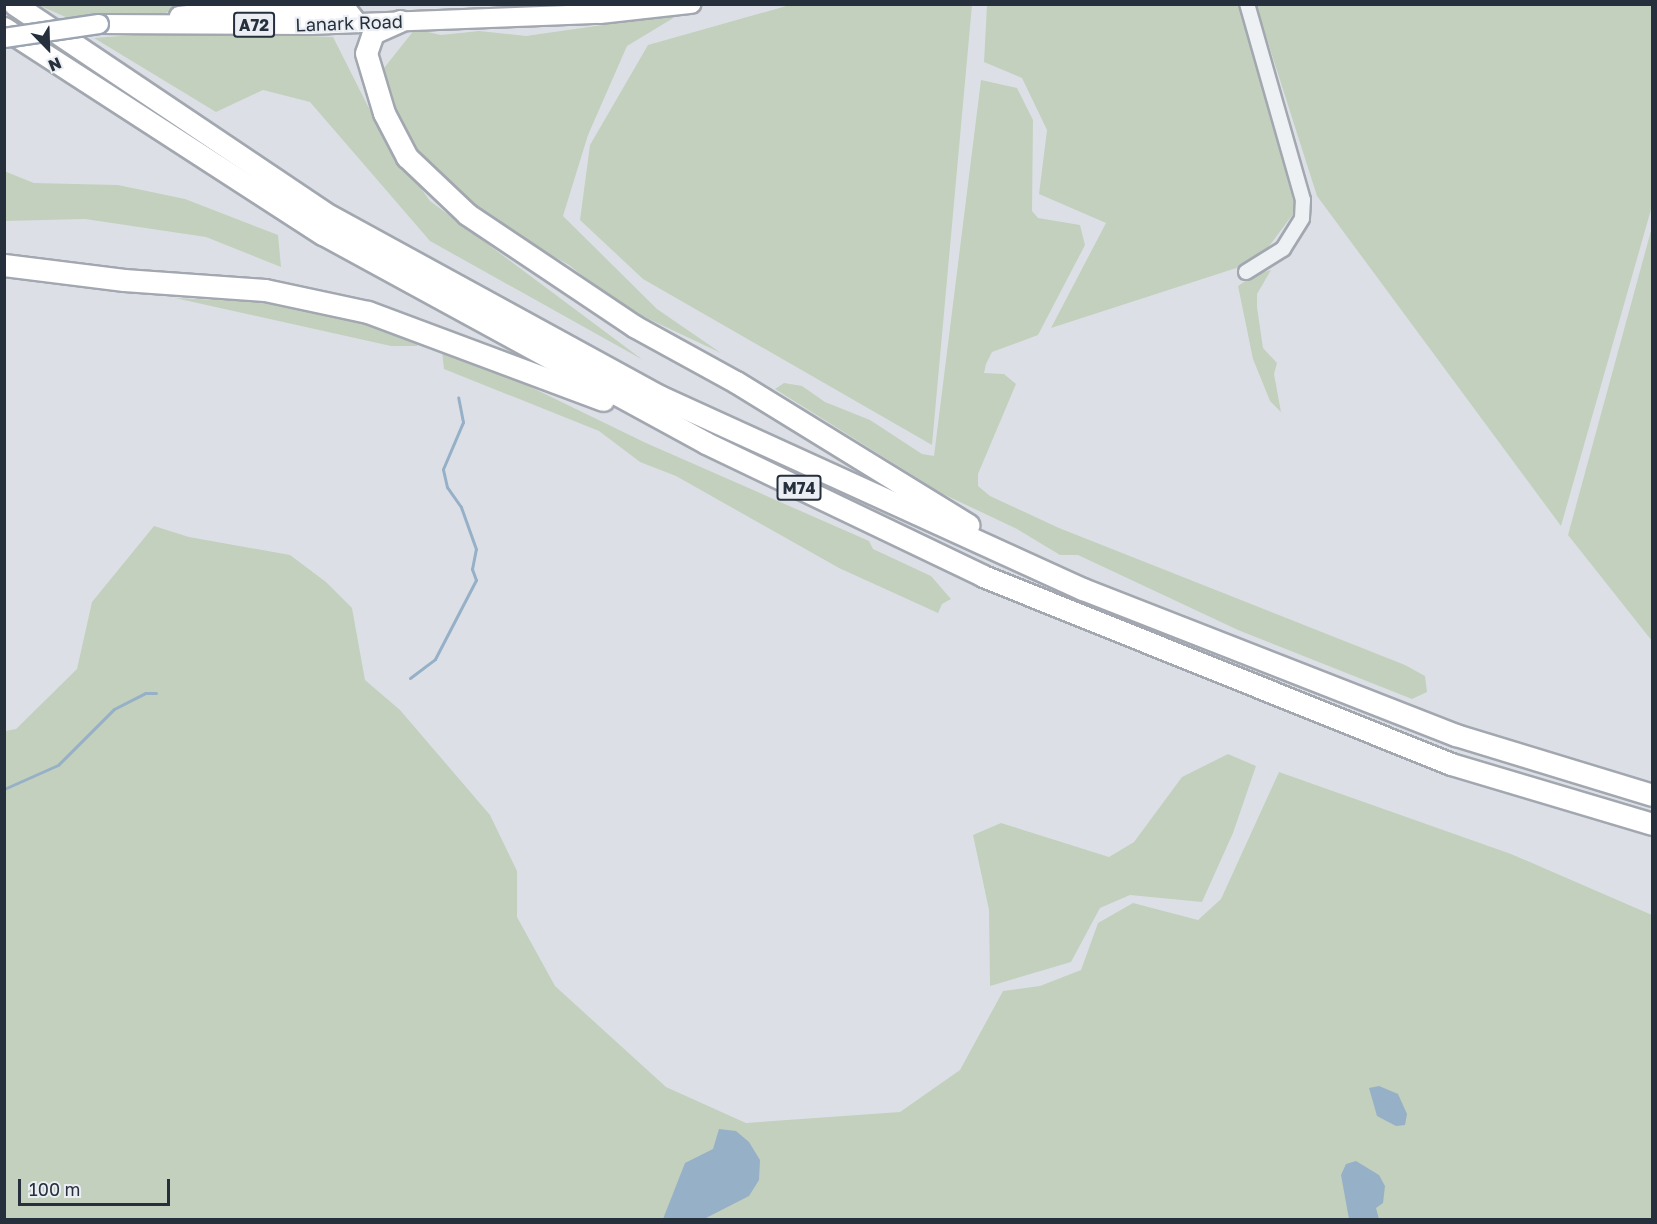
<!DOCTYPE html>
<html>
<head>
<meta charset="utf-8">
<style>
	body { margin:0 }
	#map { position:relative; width:1657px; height:1224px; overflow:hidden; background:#dce0e6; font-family:"Golos Text",sans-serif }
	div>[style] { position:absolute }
	.green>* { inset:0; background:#c3d0bd }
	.water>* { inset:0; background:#96b0c7 }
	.stream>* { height:3px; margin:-1.5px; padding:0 1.5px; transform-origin:1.5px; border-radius:1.5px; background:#96b0c7 }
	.roads { filter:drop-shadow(2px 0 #a2a7b0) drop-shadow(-2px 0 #a2a7b0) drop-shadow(0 2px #a2a7b0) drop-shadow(0 -2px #a2a7b0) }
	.minor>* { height:14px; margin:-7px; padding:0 7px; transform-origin:7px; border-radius:7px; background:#eef1f4 }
	.major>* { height:18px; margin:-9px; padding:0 9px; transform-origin:9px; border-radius:9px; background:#fff }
	.highway>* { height:21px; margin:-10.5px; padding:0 10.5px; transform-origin:10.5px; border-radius:10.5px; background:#fff }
	.bridges { filter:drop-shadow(2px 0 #9ba5b2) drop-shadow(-2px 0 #9ba5b2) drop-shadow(0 2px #9ba5b2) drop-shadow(0 -2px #9ba5b2) }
	.major-bridge>* { height:18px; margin:-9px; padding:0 9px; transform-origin:9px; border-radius:9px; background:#fff }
	span { translate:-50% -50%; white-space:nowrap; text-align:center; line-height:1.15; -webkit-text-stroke:4.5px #ebeff4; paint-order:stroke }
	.shield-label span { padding:2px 4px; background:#ebeff4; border:2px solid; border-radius:4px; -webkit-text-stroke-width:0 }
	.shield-label { font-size:16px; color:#262f3c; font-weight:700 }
	.street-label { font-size:18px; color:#262f3c }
	.frame { position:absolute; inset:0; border:6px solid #262f3c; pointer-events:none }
	.north { position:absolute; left:18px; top:18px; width:60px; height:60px; -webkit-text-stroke:4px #ebeff4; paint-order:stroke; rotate:157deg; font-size:16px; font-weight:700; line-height:24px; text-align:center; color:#262f3c }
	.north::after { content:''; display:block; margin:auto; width:21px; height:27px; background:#262f3c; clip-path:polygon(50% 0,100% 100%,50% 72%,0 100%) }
	.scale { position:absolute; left:18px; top:1179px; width:152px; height:27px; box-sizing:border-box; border:3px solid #262f3c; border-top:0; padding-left:8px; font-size:18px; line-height:21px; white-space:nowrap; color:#262f3c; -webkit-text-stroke:4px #ebeff4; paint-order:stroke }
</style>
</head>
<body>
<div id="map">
	<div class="green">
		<i style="clip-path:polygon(38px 5px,192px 5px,165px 13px,75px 21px)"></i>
		<i style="clip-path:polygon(790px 5px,972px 5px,932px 445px,643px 279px,580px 220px,590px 145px,648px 45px)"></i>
		<i style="clip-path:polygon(987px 5px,1239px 5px,1296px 210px,1258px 261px,1051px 328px,1106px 223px,1039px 194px,1047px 130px,1022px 78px,984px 62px)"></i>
		<i style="clip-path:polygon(1256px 5px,1652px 5px,1652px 206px,1561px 526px,1317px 196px)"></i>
		<i style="clip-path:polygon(700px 11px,680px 14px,627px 46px,588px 135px,563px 216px,657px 309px,721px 353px,619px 305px,569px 265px,503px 228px,453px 187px,406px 141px,384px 68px,415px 29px,441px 35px,479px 31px,526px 36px)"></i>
		<i style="clip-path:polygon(186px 31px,333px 37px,381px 132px,430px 201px,643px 360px,430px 241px,310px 102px,263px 90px,216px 112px,94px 38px)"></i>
		<i style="clip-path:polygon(981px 80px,1017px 88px,1033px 120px,1032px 211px,1038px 218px,1080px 225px,1085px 245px,1038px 335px,992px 352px,986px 364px,984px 373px,1004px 374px,1016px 384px,978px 474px,978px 486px,990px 496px,1059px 528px,1405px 665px,1425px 676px,1427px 692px,1412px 699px,1238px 630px,1078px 555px,1060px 555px,1017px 529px,941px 493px,775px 389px,784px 383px,802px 386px,825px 402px,870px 420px,922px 454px,934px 456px)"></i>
		<i style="clip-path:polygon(4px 171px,34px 183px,118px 185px,185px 199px,278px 235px,281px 267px,206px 237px,85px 219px,5px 221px)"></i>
		<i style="clip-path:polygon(1652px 227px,1652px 641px,1568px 535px)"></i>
		<i style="clip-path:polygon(1271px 270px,1257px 294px,1257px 307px,1263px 348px,1277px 363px,1274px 374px,1281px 412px,1270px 401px,1253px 359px,1238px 286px,1254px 275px)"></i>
		<i style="clip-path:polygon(175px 298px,264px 302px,323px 313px,419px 339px,417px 346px,391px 346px)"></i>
		<i style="clip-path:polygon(442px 351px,504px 374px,646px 443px,869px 541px,873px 549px,931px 576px,951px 599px,942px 604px,938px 613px,839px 568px,676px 476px,640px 462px,599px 431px,444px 369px)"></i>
		<i style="clip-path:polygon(154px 526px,189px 537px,290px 555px,326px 582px,352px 608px,365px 680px,400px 710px,490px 815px,517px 871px,517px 917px,555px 986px,666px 1087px,746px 1123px,900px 1112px,960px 1070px,1003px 991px,1040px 986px,1081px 970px,1098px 923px,1133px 903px,1198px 920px,1221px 899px,1279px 772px,1511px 854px,1652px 915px,1652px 1219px,5px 1220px,5px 731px,16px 729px,77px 669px,92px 602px)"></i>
		<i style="clip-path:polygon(1228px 754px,1256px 766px,1233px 833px,1202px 902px,1130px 895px,1100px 908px,1071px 962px,990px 986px,989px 910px,973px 835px,1001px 823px,1109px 857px,1134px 842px,1182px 777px)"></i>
	</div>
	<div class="water">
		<i style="clip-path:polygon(1379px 1086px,1398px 1094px,1407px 1114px,1405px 1125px,1396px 1126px,1377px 1116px,1369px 1088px)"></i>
		<i style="clip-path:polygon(719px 1129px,736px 1131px,749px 1142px,760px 1160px,759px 1180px,749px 1196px,704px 1219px,663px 1219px,685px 1163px,713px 1149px)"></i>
		<i style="clip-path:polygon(1356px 1161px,1379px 1175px,1385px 1186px,1383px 1203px,1376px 1208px,1379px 1219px,1349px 1219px,1341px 1175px,1346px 1164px)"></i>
	</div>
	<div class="stream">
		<i style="left:410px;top:678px;width:31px;rotate:-37deg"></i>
		<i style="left:435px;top:659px;width:89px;rotate:-62.6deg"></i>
		<i style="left:476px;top:580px;width:12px;rotate:-110deg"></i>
		<i style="left:472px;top:569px;width:20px;rotate:-79deg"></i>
		<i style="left:476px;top:549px;width:45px;rotate:-109.7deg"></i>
		<i style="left:461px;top:507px;width:24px;rotate:-125deg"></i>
		<i style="left:447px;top:487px;width:18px;rotate:-103deg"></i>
		<i style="left:443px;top:469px;width:51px;rotate:-66.9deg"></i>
		<i style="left:463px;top:422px;width:25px;rotate:-101deg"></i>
		<i style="left:4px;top:789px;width:59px;rotate:-24deg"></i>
		<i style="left:58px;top:765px;width:79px;rotate:-45deg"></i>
		<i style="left:114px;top:709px;width:35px;rotate:-27deg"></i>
		<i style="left:145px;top:693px;width:11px"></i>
	</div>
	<div class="roads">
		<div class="minor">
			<i style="left:1246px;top:272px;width:44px;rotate:-31.9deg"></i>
			<i style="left:1283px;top:249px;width:36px;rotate:-58deg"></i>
			<i style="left:1302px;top:218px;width:18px;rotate:-87deg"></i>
			<i style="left:1303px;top:200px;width:204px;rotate:-105.9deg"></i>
		</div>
		<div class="major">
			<i style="left:274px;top:8px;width:73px;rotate:0.8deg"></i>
			<i style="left:347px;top:9px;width:18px;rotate:52deg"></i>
			<i style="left:179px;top:16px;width:106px;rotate:-6.5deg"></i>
			<i style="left:99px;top:24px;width:210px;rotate:0.3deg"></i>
			<i style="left:309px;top:25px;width:291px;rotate:-2.2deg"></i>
			<i style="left:600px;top:14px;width:92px;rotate:-6.3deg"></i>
		</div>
		<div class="highway">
			<i style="left:14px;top:4px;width:372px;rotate:33.9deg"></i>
			<i style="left:323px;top:212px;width:383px;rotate:28.7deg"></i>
			<i style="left:659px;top:396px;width:466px;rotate:24.5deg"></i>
			<i style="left:1083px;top:589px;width:401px;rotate:21.4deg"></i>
			<i style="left:1456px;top:735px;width:205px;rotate:17deg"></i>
			<i style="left:400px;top:21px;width:30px;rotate:156deg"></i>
			<i style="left:373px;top:33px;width:21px;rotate:109deg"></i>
			<i style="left:366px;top:53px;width:63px;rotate:73.3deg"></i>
			<i style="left:384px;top:113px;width:50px;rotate:62.4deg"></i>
			<i style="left:407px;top:157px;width:83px;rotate:43.5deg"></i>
			<i style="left:467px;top:214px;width:201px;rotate:33.8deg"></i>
			<i style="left:634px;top:326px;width:116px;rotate:28.8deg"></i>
			<i style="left:736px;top:382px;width:273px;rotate:31.6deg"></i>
			<i style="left:4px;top:28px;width:380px;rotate:32.9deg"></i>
			<i style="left:323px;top:234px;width:436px;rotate:28.6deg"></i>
			<i style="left:706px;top:443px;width:307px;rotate:25.6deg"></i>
			<i style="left:983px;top:576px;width:504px;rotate:21.89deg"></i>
			<i style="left:1451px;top:764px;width:210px;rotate:16.6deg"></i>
			<i style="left:4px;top:265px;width:121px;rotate:7.1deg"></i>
			<i style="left:124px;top:280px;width:141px;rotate:4.1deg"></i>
			<i style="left:265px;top:290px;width:105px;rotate:12.1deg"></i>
			<i style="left:368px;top:312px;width:251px;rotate:20.5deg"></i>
		</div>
	</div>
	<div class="bridges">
		<div class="major-bridge">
			<i style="left:4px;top:38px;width:96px;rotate:-8.4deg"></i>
		</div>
	</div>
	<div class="shield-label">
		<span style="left:254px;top:25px">A72</span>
		<span style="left:799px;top:488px">M74</span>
	</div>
	<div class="street-label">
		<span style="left:349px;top:23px;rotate:-2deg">Lanark Road</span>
	</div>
	<div class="frame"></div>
	<div class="north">N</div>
	<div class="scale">100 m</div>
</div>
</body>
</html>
